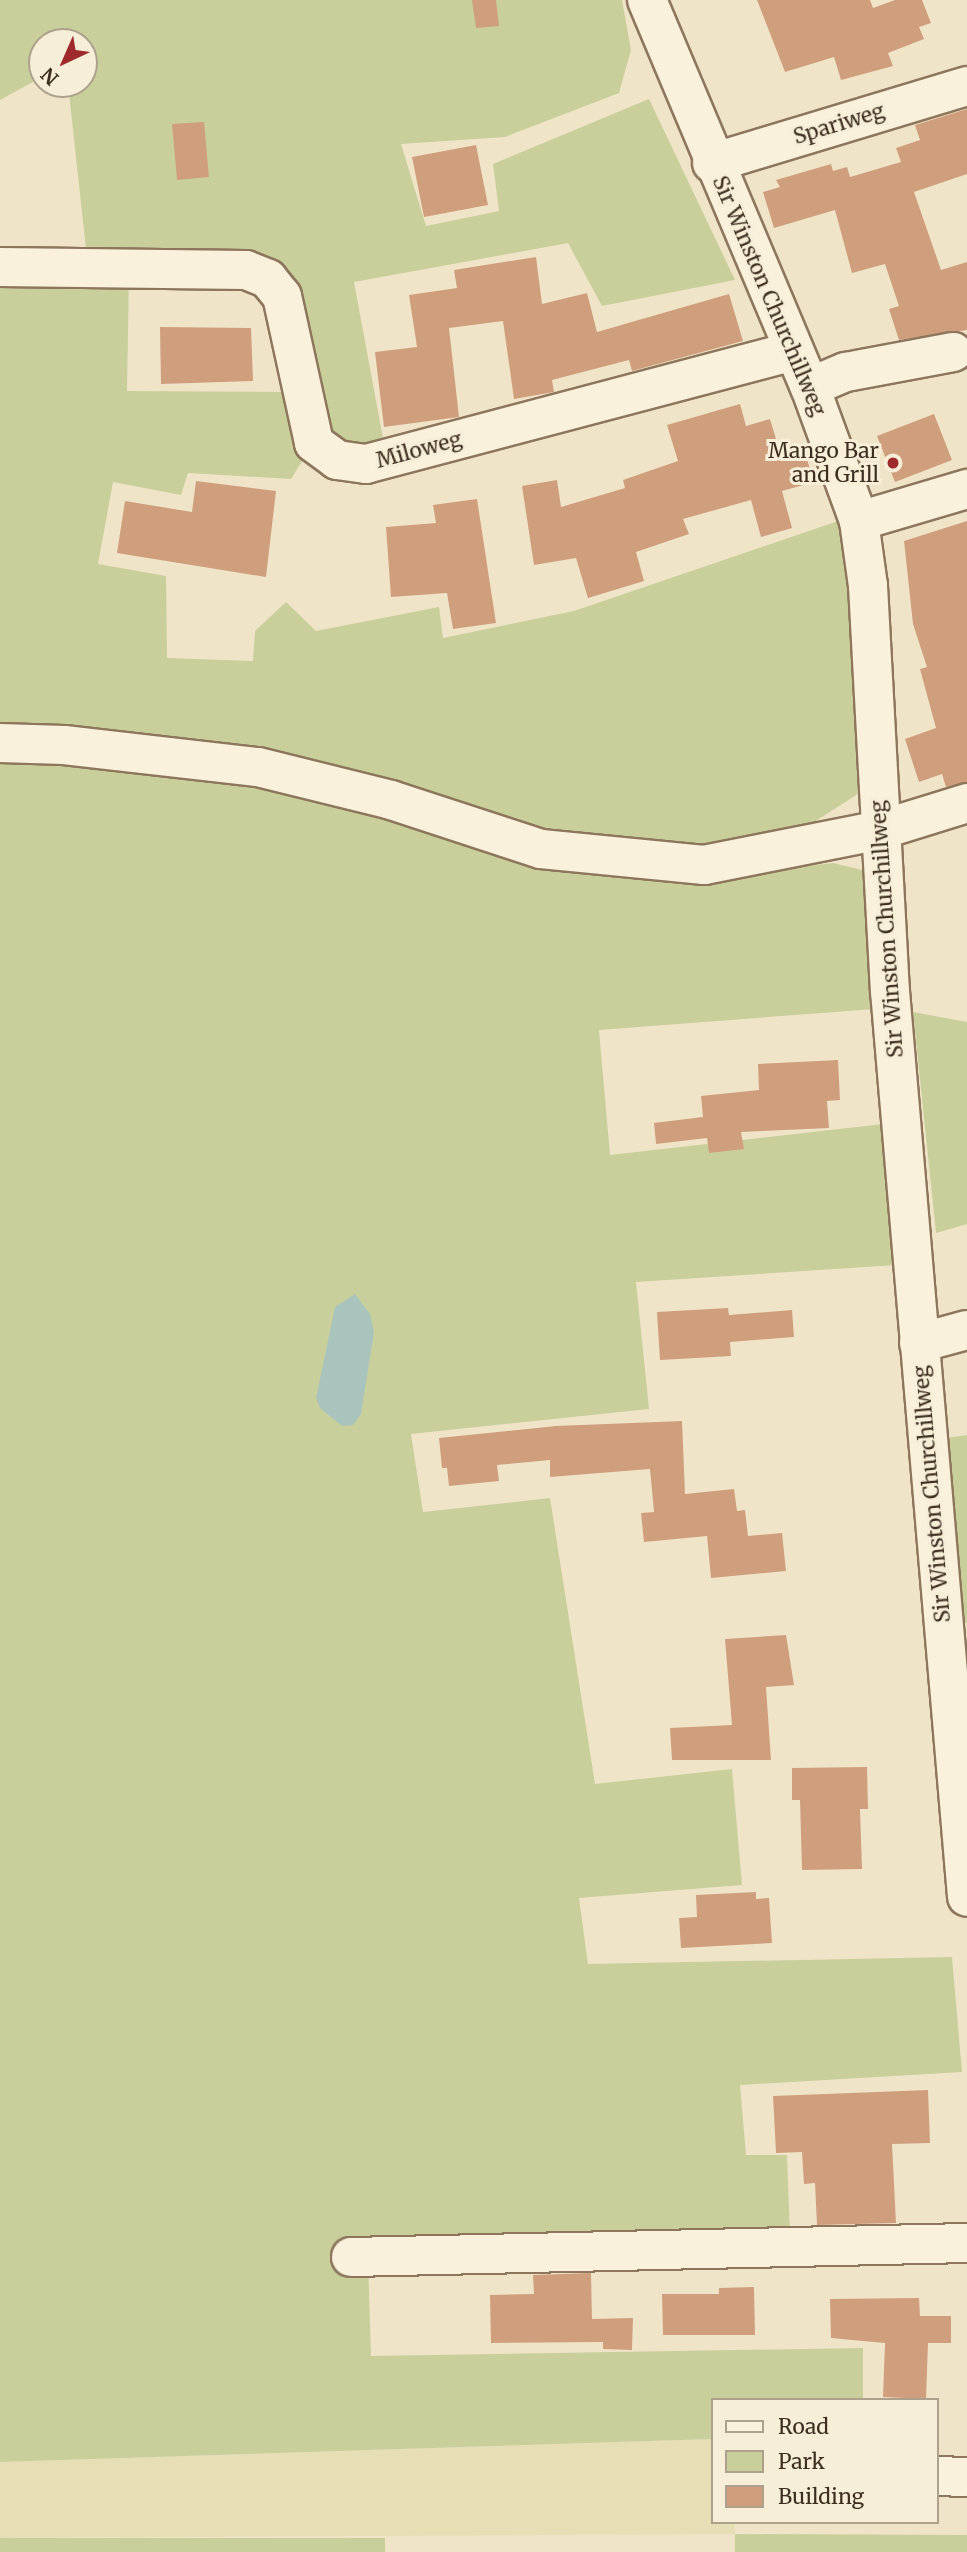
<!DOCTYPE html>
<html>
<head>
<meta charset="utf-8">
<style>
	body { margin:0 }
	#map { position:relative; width:967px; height:2552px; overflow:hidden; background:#f0e4c8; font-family:Merriweather,serif }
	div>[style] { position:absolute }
	.farmland>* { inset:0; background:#e6deb5 }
	.green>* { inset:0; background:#c9cf9b }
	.water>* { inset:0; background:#a9c4bc }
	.building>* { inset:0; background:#cf9f7d }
	.roads { filter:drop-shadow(2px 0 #8d765c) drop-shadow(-2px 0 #8d765c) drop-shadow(0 2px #8d765c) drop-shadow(0 -2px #8d765c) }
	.minor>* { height:38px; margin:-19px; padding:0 19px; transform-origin:19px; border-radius:19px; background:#faf1dc }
	.dots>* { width:19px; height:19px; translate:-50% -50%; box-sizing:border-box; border:4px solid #f7eed8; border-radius:50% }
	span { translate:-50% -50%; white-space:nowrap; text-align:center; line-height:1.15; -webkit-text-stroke:6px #f7eed8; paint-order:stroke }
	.street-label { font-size:21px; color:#3d2e20 }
	.poi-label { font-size:21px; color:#3d2e20 }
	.right { translate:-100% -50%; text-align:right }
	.legend { position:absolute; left:711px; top:2398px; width:228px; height:126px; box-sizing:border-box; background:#f7eed8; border:2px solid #ada18e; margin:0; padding:9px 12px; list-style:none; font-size:21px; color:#3d2e20 }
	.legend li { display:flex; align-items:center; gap:14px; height:35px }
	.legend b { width:35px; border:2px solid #ada18e }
	.north { position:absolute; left:28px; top:28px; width:70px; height:70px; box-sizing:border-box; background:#f7eed8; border:2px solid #ada18e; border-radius:50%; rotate:224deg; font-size:19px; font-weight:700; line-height:28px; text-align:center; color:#3d2e20 }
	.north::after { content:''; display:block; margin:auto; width:24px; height:32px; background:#9e2a2b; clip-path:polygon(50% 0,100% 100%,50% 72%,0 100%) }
</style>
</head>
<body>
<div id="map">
	<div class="farmland">
		<i style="clip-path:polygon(713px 2439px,713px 2522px,734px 2522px,735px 2534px,0 2538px,0 2462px)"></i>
	</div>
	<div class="green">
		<i style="clip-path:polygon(0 0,622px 0,631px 50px,619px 93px,505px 137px,401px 144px,426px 226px,499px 211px,493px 164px,649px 99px,735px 280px,602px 306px,568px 243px,354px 282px,385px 449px,324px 440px,282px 279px,87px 258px,68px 84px,84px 84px,84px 42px,42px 42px,42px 77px,0 100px)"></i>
		<i style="clip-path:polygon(0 274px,129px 275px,127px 391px,292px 392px,307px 453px,291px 479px,188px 473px,181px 495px,113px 482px,98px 564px,166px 576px,167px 658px,253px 661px,255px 631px,286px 602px,316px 631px,439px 607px,443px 638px,574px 611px,841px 520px,850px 542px,864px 790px,794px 835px,712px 853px,557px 835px,0 742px)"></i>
		<i style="clip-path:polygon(0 758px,295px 785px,727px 875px,833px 863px,862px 870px,866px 881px,874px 1009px,599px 1030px,610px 1155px,883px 1124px,896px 1265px,636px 1282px,649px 1409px,411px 1434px,423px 1512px,550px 1498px,595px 1784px,732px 1769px,742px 1885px,579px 1898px,588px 1964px,952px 1957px,962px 2072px,740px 2085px,746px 2155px,787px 2155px,790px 2235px,368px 2259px,371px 2356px,863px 2348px,863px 2400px,713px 2400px,713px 2439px,0 2462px)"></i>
		<i style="clip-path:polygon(913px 1012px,967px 1022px,967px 1224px,936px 1233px)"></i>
		<i style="clip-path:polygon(967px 1435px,967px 1623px,965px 1623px,946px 1438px)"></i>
		<i style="clip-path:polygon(735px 2534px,967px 2535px,967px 2552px,735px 2552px)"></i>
		<i style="clip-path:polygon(0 2538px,385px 2538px,385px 2552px,0 2552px)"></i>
	</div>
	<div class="water">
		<i style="clip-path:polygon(355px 1294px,370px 1314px,374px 1332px,361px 1414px,353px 1425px,342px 1426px,320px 1408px,316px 1398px,335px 1307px)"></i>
	</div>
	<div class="building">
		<i style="clip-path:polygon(472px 0,496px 0,499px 26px,476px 28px)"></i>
		<i style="clip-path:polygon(757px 0,870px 0,873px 8px,895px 0,922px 0,931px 23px,919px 27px,924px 39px,888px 53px,893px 66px,841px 80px,834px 57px,785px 72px)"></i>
		<i style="clip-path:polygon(967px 109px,967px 174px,914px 192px,941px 270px,967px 262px,967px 330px,899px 340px,889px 309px,899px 306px,885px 264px,852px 273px,835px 210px,774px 228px,763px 192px,780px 187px,776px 180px,831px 164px,833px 171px,847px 167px,850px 177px,901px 162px,896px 148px,920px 140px,915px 125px)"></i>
		<i style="clip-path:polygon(204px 122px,209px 177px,177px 180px,172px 124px)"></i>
		<i style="clip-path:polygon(476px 145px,488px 205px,424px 217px,412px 157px)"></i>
		<i style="clip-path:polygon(536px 257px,542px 304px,587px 293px,597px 332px,729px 294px,743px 341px,632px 371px,629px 360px,552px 380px,554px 392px,514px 399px,503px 321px,449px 328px,459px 417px,384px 427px,375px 352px,417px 347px,409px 295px,457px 288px,454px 270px)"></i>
		<i style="clip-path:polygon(160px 327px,251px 328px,253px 381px,161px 384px)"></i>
		<i style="clip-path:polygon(740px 404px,746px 426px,770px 419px,779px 449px,802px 443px,814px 482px,782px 491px,792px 528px,761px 537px,751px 500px,683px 519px,689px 534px,636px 552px,644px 581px,588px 598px,576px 558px,534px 565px,522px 486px,557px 480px,561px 507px,625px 488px,623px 480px,678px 461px,667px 425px)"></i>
		<i style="clip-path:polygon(934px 414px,952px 460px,895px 482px,877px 436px)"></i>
		<i style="clip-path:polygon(196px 481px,276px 491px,266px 577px,117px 553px,125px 501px,192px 512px)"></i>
		<i style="clip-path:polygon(477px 499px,496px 623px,453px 629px,447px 593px,391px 597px,386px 527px,436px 523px,433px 505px)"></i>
		<i style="clip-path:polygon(967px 521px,967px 782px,946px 787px,942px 774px,919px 782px,905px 739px,936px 728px,920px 669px,927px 667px,913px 624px,904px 541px)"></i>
		<i style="clip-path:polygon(838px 1060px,840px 1100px,827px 1101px,829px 1128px,741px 1132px,744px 1149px,709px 1153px,707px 1138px,656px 1144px,654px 1123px,703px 1117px,701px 1096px,759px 1090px,758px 1064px)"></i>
		<i style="clip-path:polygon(728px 1308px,729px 1315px,792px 1310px,794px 1337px,730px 1342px,731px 1356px,660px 1360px,657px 1312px)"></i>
		<i style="clip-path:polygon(682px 1421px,685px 1494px,734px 1489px,737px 1511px,745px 1510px,748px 1536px,782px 1533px,786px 1571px,711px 1578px,707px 1536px,644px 1542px,641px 1513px,654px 1512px,650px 1469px,550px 1477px,550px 1460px,497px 1465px,499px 1481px,449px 1486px,447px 1468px,442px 1468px,439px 1438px,556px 1426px)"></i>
		<i style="clip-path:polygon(786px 1635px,794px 1685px,766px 1687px,771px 1760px,672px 1760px,670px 1728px,732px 1725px,725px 1639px)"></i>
		<i style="clip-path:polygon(867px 1767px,868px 1809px,860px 1809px,862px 1869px,802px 1870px,800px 1800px,792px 1800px,792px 1768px)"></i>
		<i style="clip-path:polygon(756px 1892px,756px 1899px,769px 1898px,772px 1943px,681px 1948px,679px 1918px,697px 1917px,696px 1895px)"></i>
		<i style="clip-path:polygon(928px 2090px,930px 2143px,892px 2144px,896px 2223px,817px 2225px,815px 2183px,804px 2184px,802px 2152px,776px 2153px,773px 2096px)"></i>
		<i style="clip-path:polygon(591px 2273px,592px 2319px,633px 2318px,632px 2350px,603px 2349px,603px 2342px,491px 2343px,490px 2295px,534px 2294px,533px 2275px)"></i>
		<i style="clip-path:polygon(754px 2287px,755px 2335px,663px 2335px,662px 2294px,719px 2294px,719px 2288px)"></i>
		<i style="clip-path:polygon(919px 2298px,920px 2316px,951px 2316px,951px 2343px,928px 2343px,926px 2399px,883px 2397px,885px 2343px,831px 2338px,830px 2299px)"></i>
	</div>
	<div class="roads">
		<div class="minor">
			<i style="left:647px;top:0;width:420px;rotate:67.2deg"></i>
			<i style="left:810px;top:387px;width:143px;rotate:69.9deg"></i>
			<i style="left:859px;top:521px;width:66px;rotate:82.1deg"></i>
			<i style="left:868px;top:586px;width:406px;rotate:86.9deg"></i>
			<i style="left:890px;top:991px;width:909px;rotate:85.14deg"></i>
			<i style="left:712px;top:163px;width:266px;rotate:-16.8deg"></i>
			<i style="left:0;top:267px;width:246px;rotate:0.7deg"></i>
			<i style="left:246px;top:270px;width:24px;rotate:22deg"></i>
			<i style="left:268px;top:279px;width:22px;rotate:51deg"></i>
			<i style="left:282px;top:296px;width:150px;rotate:77.7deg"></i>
			<i style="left:314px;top:443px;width:29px;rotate:36deg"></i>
			<i style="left:337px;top:460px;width:29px;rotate:8deg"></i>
			<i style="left:366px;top:464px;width:442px;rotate:-14.8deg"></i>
			<i style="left:810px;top:387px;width:39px;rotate:-23deg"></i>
			<i style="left:846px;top:372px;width:109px;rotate:-10.6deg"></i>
			<i style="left:859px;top:521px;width:113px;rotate:-16.5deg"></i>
			<i style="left:0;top:743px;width:64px;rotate:1.8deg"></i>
			<i style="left:64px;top:745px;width:195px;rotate:6.5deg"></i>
			<i style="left:258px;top:767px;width:137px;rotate:13.9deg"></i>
			<i style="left:391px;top:800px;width:158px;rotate:18.1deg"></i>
			<i style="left:541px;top:849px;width:164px;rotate:5.6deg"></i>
			<i style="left:704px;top:865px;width:179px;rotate:-11.2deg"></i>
			<i style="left:880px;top:830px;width:91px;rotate:-17.2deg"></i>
			<i style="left:919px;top:1343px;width:50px;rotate:-15.2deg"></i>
			<i style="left:351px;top:2257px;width:616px;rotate:-1.3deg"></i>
			<i style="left:937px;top:2476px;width:30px;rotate:2deg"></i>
		</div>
	</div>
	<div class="dots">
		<i style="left:893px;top:463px;background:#9e2a2b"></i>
	</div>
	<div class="street-label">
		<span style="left:839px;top:124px;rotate:-17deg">Spariweg</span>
		<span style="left:769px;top:296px;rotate:67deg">Sir Winston Churchillweg</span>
		<span style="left:419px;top:450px;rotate:-15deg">Miloweg</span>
		<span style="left:887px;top:929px;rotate:-94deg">Sir Winston Churchillweg</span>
		<span style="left:932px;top:1494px;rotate:-95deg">Sir Winston Churchillweg</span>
	</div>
	<div class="poi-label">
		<span class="right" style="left:879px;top:463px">Mango Bar<br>and Grill</span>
	</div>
	<ul class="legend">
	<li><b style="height:9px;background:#faf1dc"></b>Road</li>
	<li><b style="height:19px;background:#c9cf9b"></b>Park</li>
	<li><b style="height:19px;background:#cf9f7d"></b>Building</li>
	</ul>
	<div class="north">N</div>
</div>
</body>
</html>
